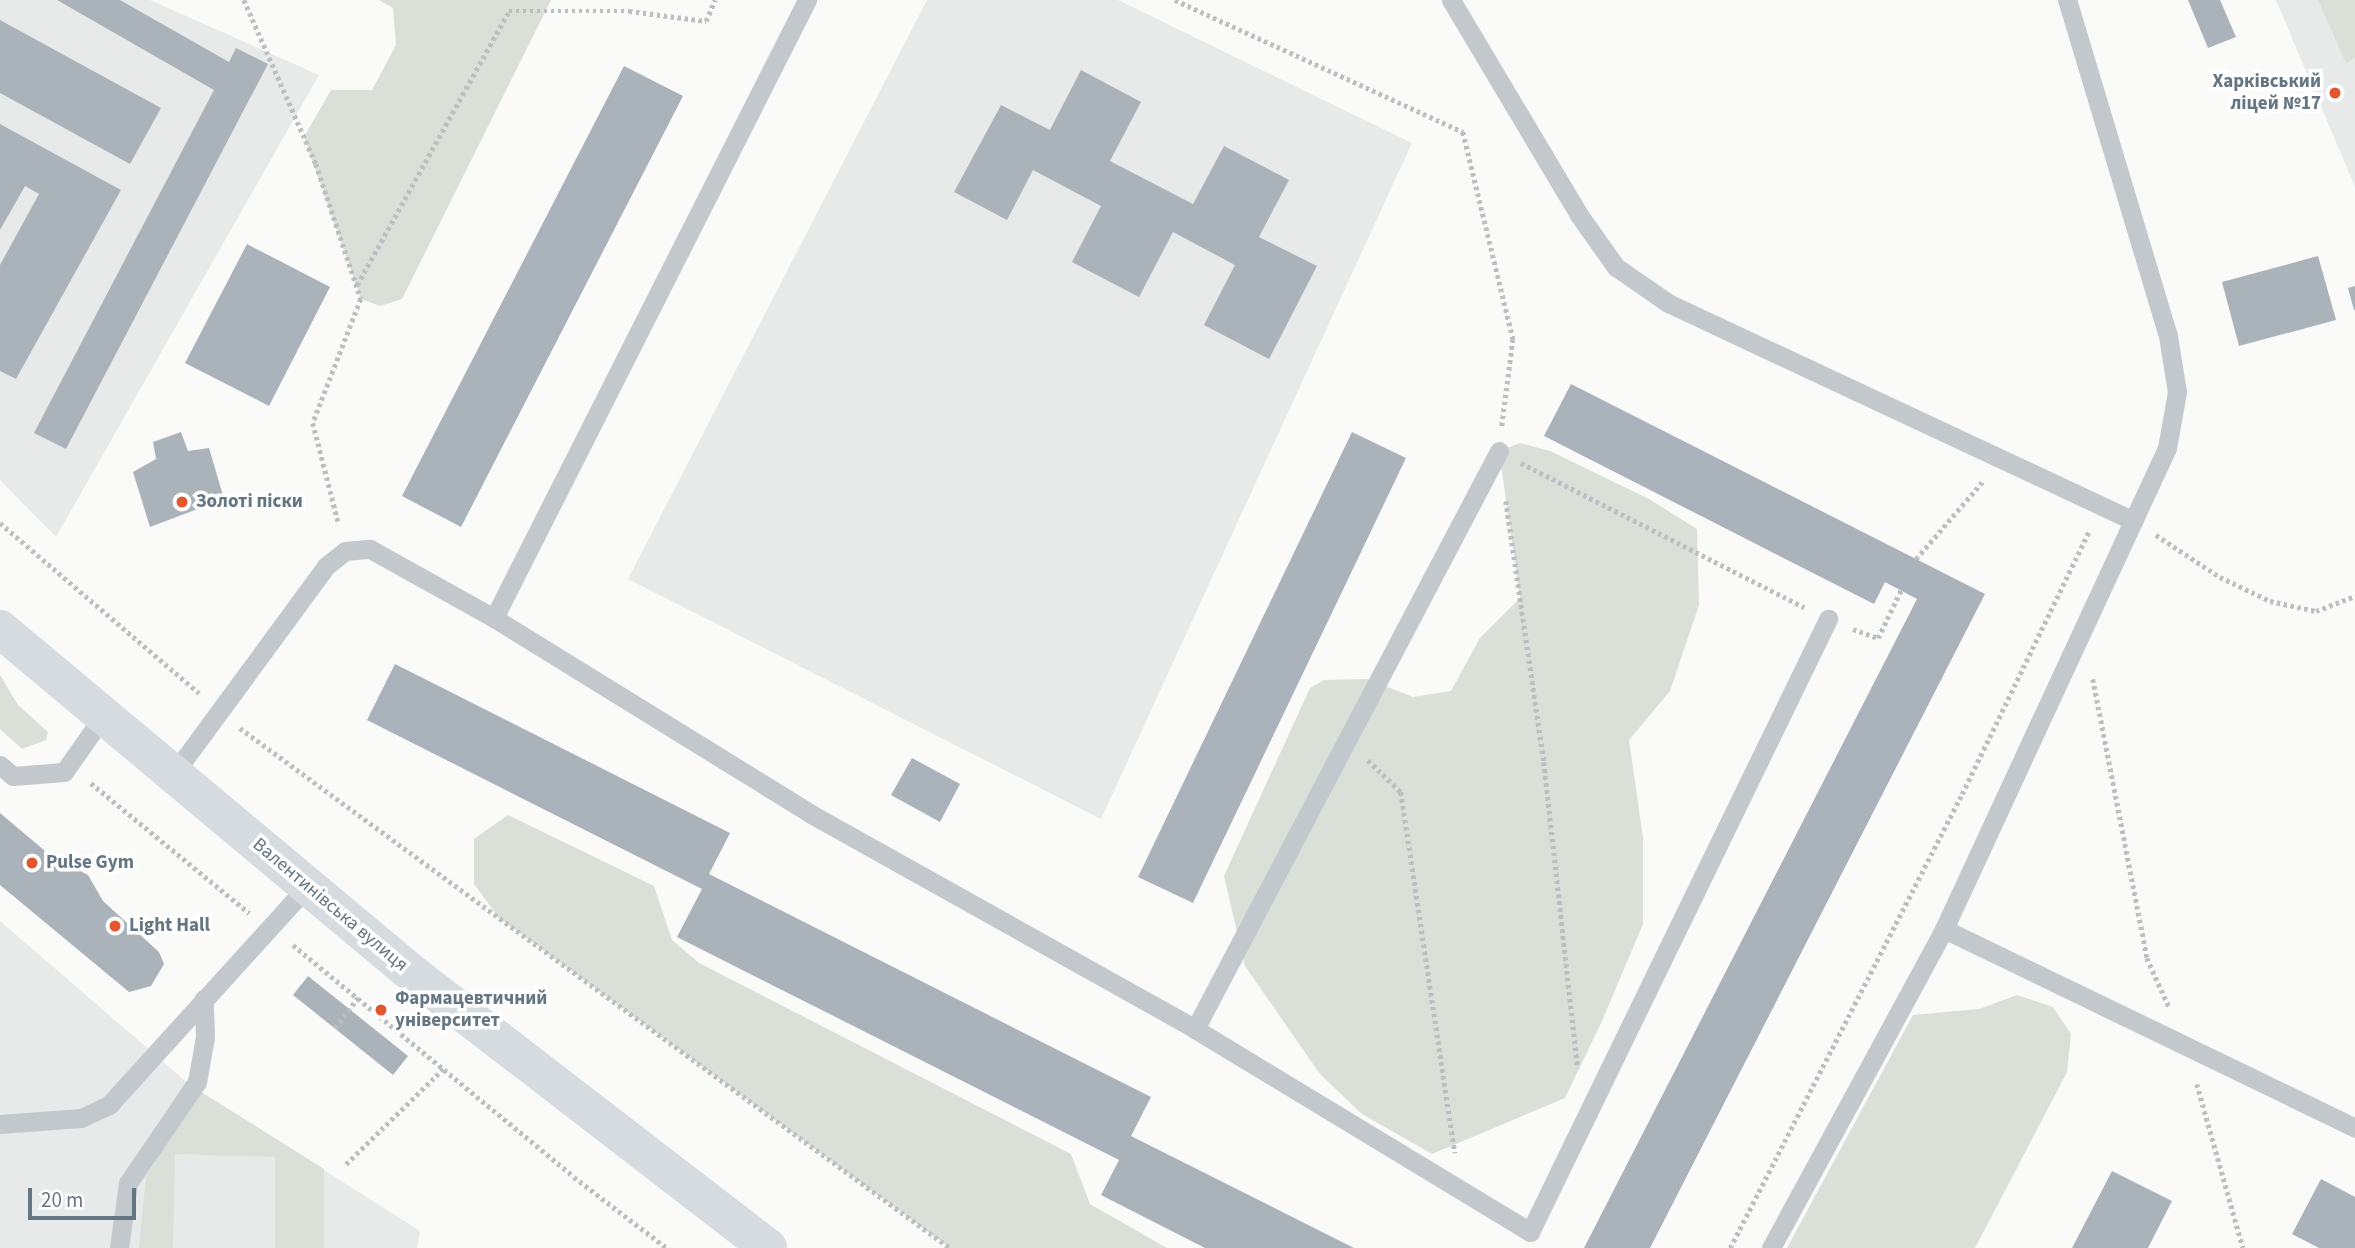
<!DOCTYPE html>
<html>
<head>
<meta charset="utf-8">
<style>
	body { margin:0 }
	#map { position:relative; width:2355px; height:1248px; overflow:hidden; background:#fafaf8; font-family:"Source Sans 3",sans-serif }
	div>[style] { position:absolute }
	.built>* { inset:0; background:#e8e9e9 }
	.green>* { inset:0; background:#dadfd7 }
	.building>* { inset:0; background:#aab3b9 }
	.path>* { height:4.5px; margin-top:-2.25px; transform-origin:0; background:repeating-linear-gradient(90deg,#bbbfc2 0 3.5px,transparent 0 7px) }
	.lane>* { height:19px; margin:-9.5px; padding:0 9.5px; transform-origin:9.5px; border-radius:9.5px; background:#c3c8cc }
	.secondary>* { height:38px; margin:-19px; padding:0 19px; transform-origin:19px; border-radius:19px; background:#d6dbdf }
	.dots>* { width:19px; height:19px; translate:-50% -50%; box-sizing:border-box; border:4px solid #fff; border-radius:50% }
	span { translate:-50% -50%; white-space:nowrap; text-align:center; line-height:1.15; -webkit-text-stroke:7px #fff; paint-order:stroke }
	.poi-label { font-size:19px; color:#657683; font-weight:700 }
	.right { translate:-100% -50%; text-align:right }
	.left { translate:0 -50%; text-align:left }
	.street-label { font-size:19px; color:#657683 }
	.scale { position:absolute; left:28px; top:1188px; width:108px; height:32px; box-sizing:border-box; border:4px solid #657683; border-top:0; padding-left:9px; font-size:21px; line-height:24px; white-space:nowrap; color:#657683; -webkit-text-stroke:5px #fff; paint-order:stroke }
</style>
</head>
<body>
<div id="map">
	<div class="built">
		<i style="clip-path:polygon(0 0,150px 0,319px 75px,56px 537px,0 480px)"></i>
		<i style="clip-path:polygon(927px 0,1118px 0,1412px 143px,1101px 819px,628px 579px)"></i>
		<i style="clip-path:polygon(2276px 0,2355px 0,2355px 187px)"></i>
		<i style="clip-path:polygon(0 921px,190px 1085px,420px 1231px,417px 1248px,0 1248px)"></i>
	</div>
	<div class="green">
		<i style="clip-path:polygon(379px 0,551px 0,402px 299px,380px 306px,361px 299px,304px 137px,331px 90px,372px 90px,396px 45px,393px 8px)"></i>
		<i style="clip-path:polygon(2318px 0,2355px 0,2355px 58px,2346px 63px)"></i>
		<i style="clip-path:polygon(1520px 443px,1550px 451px,1649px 499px,1697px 529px,1699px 605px,1670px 691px,1629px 740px,1643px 837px,1643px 924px,1602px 1021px,1565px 1098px,1432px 1154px,1362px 1114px,1320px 1074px,1245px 966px,1224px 876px,1310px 688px,1324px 680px,1367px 679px,1413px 697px,1451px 691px,1480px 638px,1520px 598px,1499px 451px)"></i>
		<i style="clip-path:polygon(0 675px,18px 705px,48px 732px,46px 740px,22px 749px,0 729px)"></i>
		<i style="clip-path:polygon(508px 815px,654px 886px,672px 940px,699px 963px,1071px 1154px,1090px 1204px,1167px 1248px,950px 1248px,499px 918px,474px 884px,474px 839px)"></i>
		<i style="clip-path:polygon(2017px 995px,2053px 1007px,2071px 1034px,2067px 1072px,1975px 1248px,1787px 1248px,1913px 1015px,1979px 1009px)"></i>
		<i style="clip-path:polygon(198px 1090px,324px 1169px,324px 1248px,275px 1248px,275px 1157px,175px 1154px,173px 1248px,139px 1248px,146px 1177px)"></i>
	</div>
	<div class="building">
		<i style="clip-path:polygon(57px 0,120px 0,229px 62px,236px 48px,268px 64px,66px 449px,34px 433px,214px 90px)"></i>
		<i style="clip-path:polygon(2188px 0,2220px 0,2236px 37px,2208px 48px)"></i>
		<i style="clip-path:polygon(0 20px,161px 108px,130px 164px,0 93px)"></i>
		<i style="clip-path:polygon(624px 66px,683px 96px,461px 527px,402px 496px)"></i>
		<i style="clip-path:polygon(1081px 70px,1141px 102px,1110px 161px,1193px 204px,1224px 146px,1289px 180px,1259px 237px,1317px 266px,1269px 359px,1204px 325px,1235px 265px,1173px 232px,1139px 297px,1072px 262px,1101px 206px,1033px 170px,1007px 220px,954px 192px,1001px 105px,1050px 130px)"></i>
		<i style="clip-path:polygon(0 124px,121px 190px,16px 379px,0 371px,0 265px,39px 194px,25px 186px,0 230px)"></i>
		<i style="clip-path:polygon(247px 244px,330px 287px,269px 406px,185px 363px)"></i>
		<i style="clip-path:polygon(2318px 256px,2336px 320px,2239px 346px,2222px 282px)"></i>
		<i style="clip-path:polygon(2355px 286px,2355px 310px,2354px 310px,2348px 288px)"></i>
		<i style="clip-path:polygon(1571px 384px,1985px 594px,1650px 1248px,1584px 1248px,1917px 599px,1885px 582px,1874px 604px,1544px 436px)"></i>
		<i style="clip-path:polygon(181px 432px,188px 451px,209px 448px,224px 499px,150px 527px,133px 472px,156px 459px,153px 442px)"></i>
		<i style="clip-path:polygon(1352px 432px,1406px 458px,1193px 903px,1138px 877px)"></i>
		<i style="clip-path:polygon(395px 664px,730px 833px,709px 874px,1151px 1097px,1131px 1136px,1354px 1248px,1205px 1248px,1101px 1195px,1119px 1160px,677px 937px,702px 889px,367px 720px)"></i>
		<i style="clip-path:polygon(912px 758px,960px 784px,940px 822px,891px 795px)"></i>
		<i style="clip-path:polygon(0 813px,51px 856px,88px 875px,103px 901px,159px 952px,164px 964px,151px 986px,129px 992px,0 885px)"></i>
		<i style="clip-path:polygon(308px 976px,408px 1056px,393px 1075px,293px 995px)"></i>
		<i style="clip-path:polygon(2112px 1171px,2172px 1201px,2148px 1248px,2072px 1248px)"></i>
		<i style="clip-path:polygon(2321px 1179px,2355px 1197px,2355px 1248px,2319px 1248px,2292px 1234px)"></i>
	</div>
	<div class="path">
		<i style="left:244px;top:0;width:179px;rotate:66.3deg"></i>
		<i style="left:316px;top:164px;width:142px;rotate:71.6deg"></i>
		<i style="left:361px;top:299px;width:133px;rotate:111.2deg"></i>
		<i style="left:313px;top:423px;width:105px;rotate:75.7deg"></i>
		<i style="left:1175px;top:0;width:317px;rotate:24.6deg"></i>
		<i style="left:1463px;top:132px;width:213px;rotate:76.4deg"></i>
		<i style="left:1513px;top:339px;width:88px;rotate:97.2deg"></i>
		<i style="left:357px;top:285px;width:313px;rotate:-61deg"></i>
		<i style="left:509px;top:11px;width:120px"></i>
		<i style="left:629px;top:11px;width:78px;rotate:7.4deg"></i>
		<i style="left:706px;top:21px;width:23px;rotate:-67deg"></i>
		<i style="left:1521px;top:463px;width:318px;rotate:27deg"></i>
		<i style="left:1506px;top:501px;width:264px;rotate:81.7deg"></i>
		<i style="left:1544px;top:762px;width:308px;rotate:83.7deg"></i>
		<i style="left:0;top:523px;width:262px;rotate:40.5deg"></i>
		<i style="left:2156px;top:535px;width:77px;rotate:33.3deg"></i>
		<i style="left:2220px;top:577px;width:55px;rotate:25.6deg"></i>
		<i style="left:2270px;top:601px;width:47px;rotate:12.3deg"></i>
		<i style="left:2316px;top:611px;width:42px;rotate:-21deg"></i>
		<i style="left:1916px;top:559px;width:103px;rotate:-49.3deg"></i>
		<i style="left:1853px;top:629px;width:27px;rotate:20deg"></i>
		<i style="left:1878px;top:638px;width:53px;rotate:-64.4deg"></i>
		<i style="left:2093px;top:679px;width:284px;rotate:79deg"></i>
		<i style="left:2147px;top:958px;width:54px;rotate:65.8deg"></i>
		<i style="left:240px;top:728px;width:880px;rotate:36.22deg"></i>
		<i style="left:1368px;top:760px;width:46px;rotate:44.1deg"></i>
		<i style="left:1401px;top:792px;width:365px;rotate:81.5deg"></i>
		<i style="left:91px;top:783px;width:205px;rotate:39.4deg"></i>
		<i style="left:293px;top:945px;width:364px;rotate:39.5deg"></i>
		<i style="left:574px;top:1177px;width:117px;rotate:37.4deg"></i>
		<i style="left:335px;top:1028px;width:38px;rotate:-53deg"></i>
		<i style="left:2197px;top:1084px;width:170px;rotate:74.3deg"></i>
		<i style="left:346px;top:1164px;width:136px;rotate:-44.4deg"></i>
		<i style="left:1730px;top:1248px;width:510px;rotate:-62.93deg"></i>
		<i style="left:1962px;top:794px;width:294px;rotate:-64.2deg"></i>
	</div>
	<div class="lane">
		<i style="left:1451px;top:0;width:250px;rotate:59.2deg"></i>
		<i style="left:1579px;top:215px;width:64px;rotate:54.6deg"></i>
		<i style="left:1616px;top:267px;width:63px;rotate:34.7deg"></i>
		<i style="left:1668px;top:303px;width:514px;rotate:25.07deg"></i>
		<i style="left:494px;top:618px;width:693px;rotate:-63.14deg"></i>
		<i style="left:0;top:765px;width:17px;rotate:40deg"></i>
		<i style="left:13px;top:776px;width:51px;rotate:-4.5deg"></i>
		<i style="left:64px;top:772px;width:66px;rotate:-54.9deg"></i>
		<i style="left:172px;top:776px;width:260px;rotate:-53.7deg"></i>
		<i style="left:326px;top:566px;width:24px;rotate:-38deg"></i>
		<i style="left:345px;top:551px;width:25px;rotate:-5deg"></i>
		<i style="left:370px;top:549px;width:142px;rotate:29.1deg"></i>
		<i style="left:494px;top:618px;width:373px;rotate:31.7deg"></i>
		<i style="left:811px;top:814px;width:440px;rotate:29.2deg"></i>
		<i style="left:1195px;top:1029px;width:392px;rotate:31.2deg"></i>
		<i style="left:1530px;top:1232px;width:682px;rotate:-64.07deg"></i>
		<i style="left:1944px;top:929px;width:457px;rotate:25.8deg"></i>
		<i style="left:1195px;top:1029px;width:653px;rotate:-62.26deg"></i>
		<i style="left:0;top:1124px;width:81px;rotate:-4.2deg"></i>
		<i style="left:81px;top:1118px;width:31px;rotate:-25deg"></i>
		<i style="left:109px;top:1105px;width:293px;rotate:-47.8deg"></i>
		<i style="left:119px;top:1248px;width:66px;rotate:-82.1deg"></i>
		<i style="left:128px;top:1183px;width:122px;rotate:-55.7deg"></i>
		<i style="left:197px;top:1082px;width:46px;rotate:-79.9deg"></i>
		<i style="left:205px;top:1037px;width:38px;rotate:-92deg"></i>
		<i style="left:1771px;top:1248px;width:363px;rotate:-61.5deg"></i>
		<i style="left:1944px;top:929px;width:530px;rotate:-65.13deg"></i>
		<i style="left:2167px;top:448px;width:57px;rotate:-79.9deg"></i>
		<i style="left:2177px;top:392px;width:57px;rotate:-99.1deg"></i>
		<i style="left:2168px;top:336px;width:351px;rotate:-106.7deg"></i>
	</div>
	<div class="secondary">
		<i style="left:0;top:629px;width:540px;rotate:39.89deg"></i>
		<i style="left:414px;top:975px;width:447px;rotate:37.6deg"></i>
	</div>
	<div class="dots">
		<i style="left:2335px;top:93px;background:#e4572e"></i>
		<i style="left:182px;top:502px;background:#e4572e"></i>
		<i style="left:32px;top:863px;background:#e4572e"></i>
		<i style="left:115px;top:926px;background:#e4572e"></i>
		<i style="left:381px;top:1010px;background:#e4572e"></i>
	</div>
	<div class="poi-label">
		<span class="right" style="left:2321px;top:93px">Харківський<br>ліцей №17</span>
		<span class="left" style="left:196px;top:502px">Золоті піски</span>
		<span class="left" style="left:46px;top:863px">Pulse Gym</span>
		<span class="left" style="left:129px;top:926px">Light Hall</span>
		<span class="left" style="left:395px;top:1010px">Фармацевтичний<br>університет</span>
	</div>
	<div class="street-label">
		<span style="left:330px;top:905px;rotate:40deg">Валентинівська вулиця</span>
	</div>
	<div class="scale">20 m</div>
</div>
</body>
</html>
